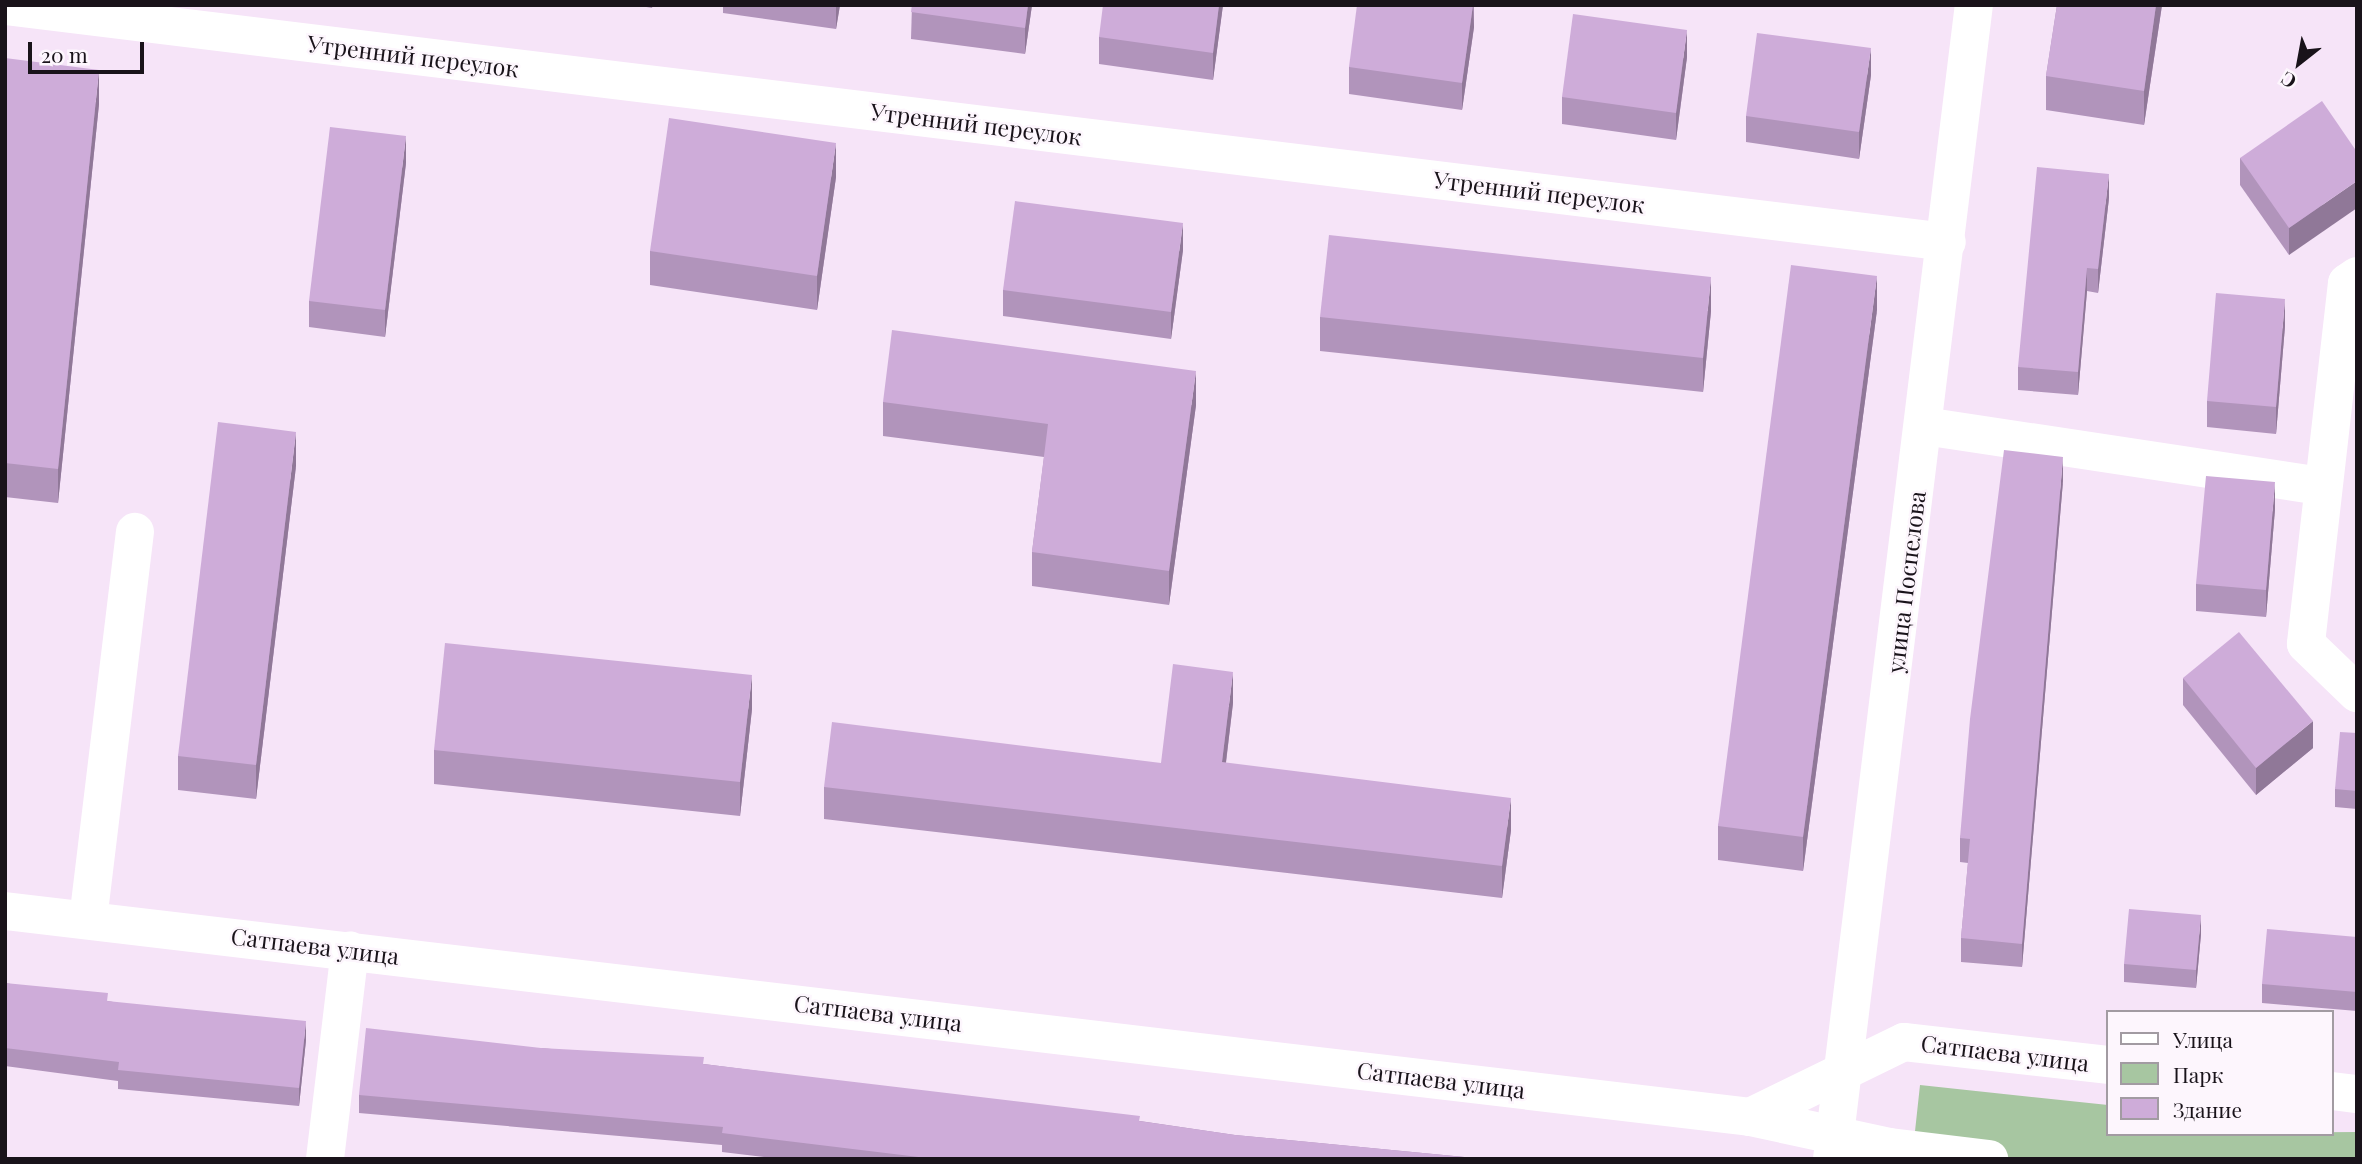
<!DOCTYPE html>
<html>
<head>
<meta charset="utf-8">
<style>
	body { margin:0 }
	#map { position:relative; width:2362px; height:1164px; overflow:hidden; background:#f6e4f8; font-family:"Playfair Display",serif }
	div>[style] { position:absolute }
	.green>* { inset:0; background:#a7c6a1 }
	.minor>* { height:38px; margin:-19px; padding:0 19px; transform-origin:19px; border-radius:19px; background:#fff }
	.wall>* { inset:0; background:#b194bb }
	.shaded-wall>* { inset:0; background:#907898 }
	.building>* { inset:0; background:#ceacd9 }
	span { translate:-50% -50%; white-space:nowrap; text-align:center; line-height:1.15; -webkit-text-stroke:5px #fdf6fd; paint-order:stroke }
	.street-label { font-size:23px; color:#19131a }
	.frame { position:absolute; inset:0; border:7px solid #19131a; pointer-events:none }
	.legend { position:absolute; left:2106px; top:1010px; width:228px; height:126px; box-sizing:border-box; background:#fdf6fd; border:2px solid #a29ba2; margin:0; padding:9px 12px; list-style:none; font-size:21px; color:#19131a }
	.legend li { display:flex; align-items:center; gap:14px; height:35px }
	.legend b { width:35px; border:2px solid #a29ba2 }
	.north { position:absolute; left:2264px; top:28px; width:70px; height:70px; -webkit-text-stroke:5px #fdf6fd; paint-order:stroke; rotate:211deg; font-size:19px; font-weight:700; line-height:28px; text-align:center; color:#19131a }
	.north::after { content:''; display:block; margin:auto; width:24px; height:32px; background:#19131a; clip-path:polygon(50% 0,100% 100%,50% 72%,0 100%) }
	.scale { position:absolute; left:28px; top:42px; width:116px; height:32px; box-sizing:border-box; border:4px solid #19131a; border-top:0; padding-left:9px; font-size:21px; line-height:24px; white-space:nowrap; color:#19131a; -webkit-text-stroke:5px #fdf6fd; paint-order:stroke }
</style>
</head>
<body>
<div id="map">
	<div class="green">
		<i style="clip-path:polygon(1920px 1085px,2108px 1105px,2108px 1134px,2357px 1132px,2357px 1159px,1912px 1159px)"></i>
	</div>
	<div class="minor">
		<i style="left:5px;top:6px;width:1956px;rotate:6.93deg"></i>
		<i style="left:2357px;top:276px;width:12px;rotate:145deg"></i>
		<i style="left:2347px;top:283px;width:363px;rotate:96.5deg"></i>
		<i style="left:2306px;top:644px;width:71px;rotate:43.9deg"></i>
		<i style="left:1924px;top:426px;width:402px;rotate:8.6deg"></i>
		<i style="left:5px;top:911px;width:1757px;rotate:6.73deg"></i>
		<i style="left:1750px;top:1117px;width:143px;rotate:12.1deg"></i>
		<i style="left:1890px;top:1147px;width:100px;rotate:6.9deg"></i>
		<i style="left:88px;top:920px;width:391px;rotate:-83.1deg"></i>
		<i style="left:2332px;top:1091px;width:25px;rotate:7deg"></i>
		<i style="left:1750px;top:1117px;width:171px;rotate:-26deg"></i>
		<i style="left:1904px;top:1042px;width:205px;rotate:6.4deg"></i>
		<i style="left:325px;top:1159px;width:210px;rotate:-83.2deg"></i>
		<i style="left:1832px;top:1159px;width:1163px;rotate:-82.99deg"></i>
	</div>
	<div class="wall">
		<i style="clip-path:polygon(635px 5px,653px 5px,652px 8px)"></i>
		<i style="clip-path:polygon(723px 5px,840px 5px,836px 29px,723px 13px)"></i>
		<i style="clip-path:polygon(912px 5px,1032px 5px,1025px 54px,911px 39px)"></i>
		<i style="clip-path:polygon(1223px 5px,1213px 80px,1099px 64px,1099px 37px)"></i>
		<i style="clip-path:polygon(1474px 5px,1474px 27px,1462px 110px,1349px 94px,1349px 67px)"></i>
		<i style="clip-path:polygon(2057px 5px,2162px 5px,2144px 125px,2046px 110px,2046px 76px)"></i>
		<i style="clip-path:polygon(1687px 57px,1676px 140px,1562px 124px,1562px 97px)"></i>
		<i style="clip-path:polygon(5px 58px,99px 104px,58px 503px,5px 497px)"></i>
		<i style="clip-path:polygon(1871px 75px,1859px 159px,1746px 142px,1746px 116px)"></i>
		<i style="clip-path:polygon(2357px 152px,2289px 255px,2240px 185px,2240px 158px)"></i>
		<i style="clip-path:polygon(406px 163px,385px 337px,309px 327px,309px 301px)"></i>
		<i style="clip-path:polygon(836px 177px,817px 310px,650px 285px,650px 251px)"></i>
		<i style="clip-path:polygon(2109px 198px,2098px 293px,2087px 291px,2078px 395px,2018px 390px,2018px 367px)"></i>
		<i style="clip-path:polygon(1183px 250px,1171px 339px,1003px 316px,1003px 290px)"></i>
		<i style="clip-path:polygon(1877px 310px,1803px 871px,1718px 860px,1718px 826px)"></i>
		<i style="clip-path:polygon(1711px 311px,1703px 392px,1320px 351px,1320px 317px)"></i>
		<i style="clip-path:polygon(2285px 326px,2276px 434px,2207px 427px,2207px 401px)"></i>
		<i style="clip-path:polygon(883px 402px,1196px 405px,1169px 605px,1032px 586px,1032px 552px,1044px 457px,883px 436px)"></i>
		<i style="clip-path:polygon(296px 466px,256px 799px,178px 790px,178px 756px)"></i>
		<i style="clip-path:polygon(2063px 481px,2022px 967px,1961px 962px,1961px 938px,1968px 863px,1960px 862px,1960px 838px)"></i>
		<i style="clip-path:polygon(2275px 509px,2266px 617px,2196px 611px,2196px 584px)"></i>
		<i style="clip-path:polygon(2183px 678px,2313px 748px,2256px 795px,2183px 705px)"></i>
		<i style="clip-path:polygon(1233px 703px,1226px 763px,1511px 830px,1502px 898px,824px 819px,824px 787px,1161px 763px)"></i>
		<i style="clip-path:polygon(752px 709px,740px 816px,434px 784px,434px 750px)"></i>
		<i style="clip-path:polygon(2357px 733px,2357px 809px,2335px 807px,2335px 789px)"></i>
		<i style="clip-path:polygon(2201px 934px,2196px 988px,2124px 982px,2124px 964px)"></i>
		<i style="clip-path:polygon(2357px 937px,2357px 1011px,2262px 1003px,2262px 984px)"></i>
		<i style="clip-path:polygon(5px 983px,108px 1001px,306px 1040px,299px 1106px,118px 1089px,118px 1081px,5px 1066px)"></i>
		<i style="clip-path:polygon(541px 1048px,704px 1064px,1140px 1121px,1235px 1135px,1485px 1159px,780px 1159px,722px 1152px,722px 1145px,359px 1113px,359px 1095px)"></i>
	</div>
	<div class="shaded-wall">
		<i style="clip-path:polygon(836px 5px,840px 5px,836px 29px)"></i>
		<i style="clip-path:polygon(1028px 5px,1032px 5px,1025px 54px,1025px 28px)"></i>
		<i style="clip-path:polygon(1219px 5px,1223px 5px,1213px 80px,1213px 53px)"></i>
		<i style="clip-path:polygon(1473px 5px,1474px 27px,1462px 110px,1462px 83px)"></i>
		<i style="clip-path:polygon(2156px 5px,2162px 5px,2144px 125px,2144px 91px)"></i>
		<i style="clip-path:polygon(1687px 30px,1687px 57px,1676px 140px,1676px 113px)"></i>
		<i style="clip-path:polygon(1871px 48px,1871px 75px,1859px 159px,1859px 132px)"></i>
		<i style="clip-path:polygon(99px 70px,99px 104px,58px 503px,58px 469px)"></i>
		<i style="clip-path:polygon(406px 136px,406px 163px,385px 337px,385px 310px)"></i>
		<i style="clip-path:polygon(836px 143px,836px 177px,817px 310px,817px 276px)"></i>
		<i style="clip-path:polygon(2109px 174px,2109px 198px,2098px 293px,2098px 269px)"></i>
		<i style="clip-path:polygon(2357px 181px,2357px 208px,2289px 255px,2289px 228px)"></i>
		<i style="clip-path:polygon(1183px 223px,1183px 250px,1171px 339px,1171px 312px)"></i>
		<i style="clip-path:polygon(2087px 268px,2087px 291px,2078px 395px,2078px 372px)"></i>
		<i style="clip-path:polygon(1877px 276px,1877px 310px,1803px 871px,1803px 837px)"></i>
		<i style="clip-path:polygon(1711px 277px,1711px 311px,1703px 392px,1703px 358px)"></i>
		<i style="clip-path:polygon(2285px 299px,2285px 326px,2276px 434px,2276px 407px)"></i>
		<i style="clip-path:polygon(1196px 371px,1196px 405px,1169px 605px,1169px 571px)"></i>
		<i style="clip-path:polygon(296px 432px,296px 466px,256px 799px,256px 765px)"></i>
		<i style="clip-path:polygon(2063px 457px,2063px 481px,2022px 967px,2022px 944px)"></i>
		<i style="clip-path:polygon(2275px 482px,2275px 509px,2266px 617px,2266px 590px)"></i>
		<i style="clip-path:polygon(1233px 672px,1233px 703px,1222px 794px,1222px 762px)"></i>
		<i style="clip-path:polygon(752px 675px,752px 709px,740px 816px,740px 782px)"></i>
		<i style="clip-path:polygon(2313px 721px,2313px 748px,2256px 795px,2256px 768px)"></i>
		<i style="clip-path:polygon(1511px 798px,1511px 830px,1502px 898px,1502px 866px)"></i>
		<i style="clip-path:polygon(2201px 915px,2201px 934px,2196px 988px,2196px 970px)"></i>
		<i style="clip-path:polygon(306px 1021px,306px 1040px,299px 1106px,299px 1088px)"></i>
	</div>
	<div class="building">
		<i style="clip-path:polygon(912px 5px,1028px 5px,1025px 28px,911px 12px)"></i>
		<i style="clip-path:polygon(1103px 5px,1219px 5px,1213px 53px,1099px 37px)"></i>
		<i style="clip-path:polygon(1357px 5px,1473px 5px,1462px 83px,1349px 67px)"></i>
		<i style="clip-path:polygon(2057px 5px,2156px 5px,2144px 91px,2046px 76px)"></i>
		<i style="clip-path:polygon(1573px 14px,1687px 30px,1676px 113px,1562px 97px)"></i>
		<i style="clip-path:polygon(1757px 33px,1871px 48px,1859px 132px,1746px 116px)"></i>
		<i style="clip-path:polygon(5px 58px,99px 70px,58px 469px,5px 463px)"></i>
		<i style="clip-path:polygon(2322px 101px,2357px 152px,2357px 181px,2289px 228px,2240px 158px)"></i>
		<i style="clip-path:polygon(669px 118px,836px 143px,817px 276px,650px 251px)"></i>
		<i style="clip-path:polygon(330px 127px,406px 136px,385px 310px,309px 301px)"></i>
		<i style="clip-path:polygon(2037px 167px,2109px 174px,2098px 269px,2087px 268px,2078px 372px,2018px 367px)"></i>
		<i style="clip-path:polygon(1015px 201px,1183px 223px,1171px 312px,1003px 290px)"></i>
		<i style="clip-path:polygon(1329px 235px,1711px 277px,1703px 358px,1320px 317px)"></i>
		<i style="clip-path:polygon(1791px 265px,1877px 276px,1803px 837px,1718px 826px)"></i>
		<i style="clip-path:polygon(2216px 293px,2285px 299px,2276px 407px,2207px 401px)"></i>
		<i style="clip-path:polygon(892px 330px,1196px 371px,1169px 571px,1032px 552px,1048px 424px,883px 402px)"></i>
		<i style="clip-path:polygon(218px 422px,296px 432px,256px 765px,178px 756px)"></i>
		<i style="clip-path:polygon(2004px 450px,2063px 457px,2022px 944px,1961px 938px,1970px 839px,1960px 838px,1970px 719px)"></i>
		<i style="clip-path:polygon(2206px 476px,2275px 482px,2266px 590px,2196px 584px)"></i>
		<i style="clip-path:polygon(2239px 632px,2313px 721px,2256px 768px,2183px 678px)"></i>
		<i style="clip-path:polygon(445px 643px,752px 675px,740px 782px,434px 750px)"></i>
		<i style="clip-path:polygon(1173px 664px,1233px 672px,1222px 762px,1511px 798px,1502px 866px,824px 787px,832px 722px,1161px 763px)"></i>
		<i style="clip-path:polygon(2340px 732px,2357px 733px,2357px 791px,2335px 789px)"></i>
		<i style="clip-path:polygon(2129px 909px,2201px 915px,2196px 970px,2124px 964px)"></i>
		<i style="clip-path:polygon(2267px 929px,2357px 937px,2357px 992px,2262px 984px)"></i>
		<i style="clip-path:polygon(5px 983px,108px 993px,107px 1001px,306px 1021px,299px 1088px,118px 1070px,119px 1062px,5px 1048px)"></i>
		<i style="clip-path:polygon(366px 1028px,541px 1048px,704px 1057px,703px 1064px,1140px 1116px,1139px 1121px,1235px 1135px,1485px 1159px,935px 1159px,722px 1133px,723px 1127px,359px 1095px)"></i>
	</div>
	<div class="street-label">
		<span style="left:413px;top:56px;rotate:7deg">Утренний переулок</span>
		<span style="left:976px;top:124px;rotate:7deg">Утренний переулок</span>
		<span style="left:1539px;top:192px;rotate:7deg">Утренний переулок</span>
		<span style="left:1906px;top:582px;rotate:-83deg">улица Поспелова</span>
		<span style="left:315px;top:946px;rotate:7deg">Сатпаева улица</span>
		<span style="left:878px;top:1013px;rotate:7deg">Сатпаева улица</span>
		<span style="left:2005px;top:1053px;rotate:7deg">Сатпаева улица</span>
		<span style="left:1441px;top:1080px;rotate:7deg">Сатпаева улица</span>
	</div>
	<div class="frame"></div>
	<ul class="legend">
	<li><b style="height:9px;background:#fff"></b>Улица</li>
	<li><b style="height:19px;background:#a7c6a1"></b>Парк</li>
	<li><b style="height:19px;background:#ceacd9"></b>Здание</li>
	</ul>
	<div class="north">С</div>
	<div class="scale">20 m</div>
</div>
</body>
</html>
